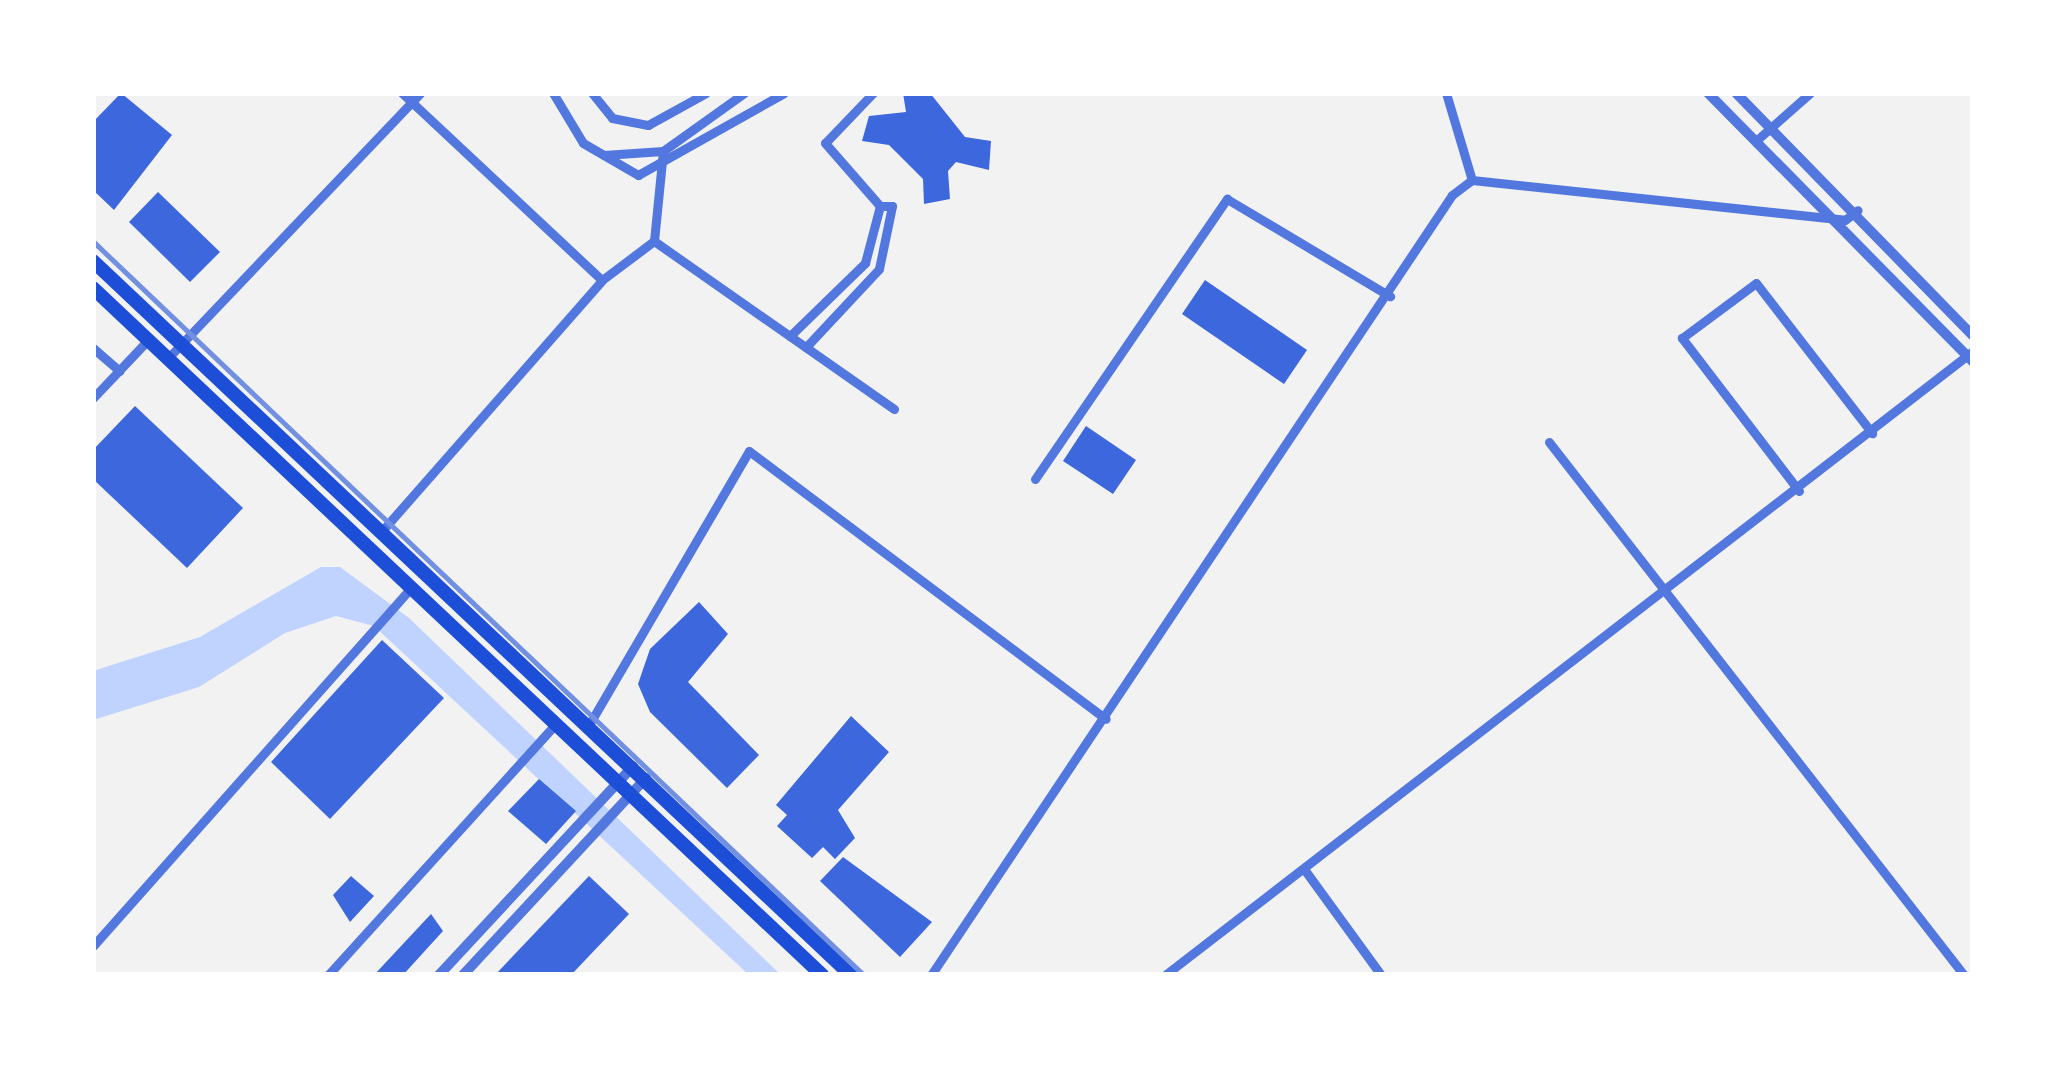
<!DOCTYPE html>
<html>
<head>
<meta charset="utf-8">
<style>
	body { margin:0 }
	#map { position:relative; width:2066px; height:1068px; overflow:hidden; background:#f2f2f2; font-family:"Alegreya Sans",sans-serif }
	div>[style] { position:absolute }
	.water>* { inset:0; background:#bfd3fe }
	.building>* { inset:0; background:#3d67dc }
	.minor>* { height:9px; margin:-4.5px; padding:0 4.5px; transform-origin:4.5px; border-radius:4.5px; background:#5277de }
	.tertiary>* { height:10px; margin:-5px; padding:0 5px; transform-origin:5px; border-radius:5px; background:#5277de }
	.primary>* { height:14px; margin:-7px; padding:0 7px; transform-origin:7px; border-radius:7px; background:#1d4ed8 }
	.rail>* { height:4.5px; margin:-2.25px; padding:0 2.25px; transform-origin:2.25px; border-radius:2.25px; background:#7290e2 }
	span { translate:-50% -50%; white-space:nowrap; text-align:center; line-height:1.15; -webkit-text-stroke:12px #fff; paint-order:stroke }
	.frame { position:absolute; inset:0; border:96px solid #fff; pointer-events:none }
</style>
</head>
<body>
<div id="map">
	<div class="water">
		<i style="clip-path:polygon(321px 567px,340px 567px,409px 618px,781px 975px,749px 975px,374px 626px,336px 616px,285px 633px,199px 687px,93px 720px,93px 671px,200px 637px)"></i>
	</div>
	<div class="building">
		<i style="clip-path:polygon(121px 93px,172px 135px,114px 210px,93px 190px,93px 122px)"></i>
		<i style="clip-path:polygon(903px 93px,930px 93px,965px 137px,991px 141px,989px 170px,956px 162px,948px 171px,950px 199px,924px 204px,923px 179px,889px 145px,862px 141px,869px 116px,906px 112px)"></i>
		<i style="clip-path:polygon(158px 192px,220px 252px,190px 282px,129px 222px)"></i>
		<i style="clip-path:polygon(1205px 280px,1307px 350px,1284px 384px,1182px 314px)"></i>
		<i style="clip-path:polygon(135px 406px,243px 508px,187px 568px,93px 479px,93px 450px)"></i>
		<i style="clip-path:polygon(1086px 426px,1136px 460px,1113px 494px,1063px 461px)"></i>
		<i style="clip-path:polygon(699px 602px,728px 634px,688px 682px,759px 755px,727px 788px,650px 712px,638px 684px,650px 649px)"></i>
		<i style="clip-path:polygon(382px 640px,444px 698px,330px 819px,271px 762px)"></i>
		<i style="clip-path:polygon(851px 716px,889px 752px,838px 810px,855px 838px,835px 859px,823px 847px,812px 858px,777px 826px,787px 815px,776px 805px)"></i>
		<i style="clip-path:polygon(539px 779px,576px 811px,546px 844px,508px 811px)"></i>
		<i style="clip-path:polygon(843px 857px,932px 922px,900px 957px,820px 881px)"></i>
		<i style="clip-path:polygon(351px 876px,374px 896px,350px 922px,333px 895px)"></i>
		<i style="clip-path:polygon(589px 876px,629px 914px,571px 975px,495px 975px)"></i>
		<i style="clip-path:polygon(431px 914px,443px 931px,403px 975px,374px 975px)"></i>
	</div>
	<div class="minor">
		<i style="left:402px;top:93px;width:274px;rotate:43.1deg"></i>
		<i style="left:553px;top:93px;width:58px;rotate:59deg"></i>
		<i style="left:583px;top:143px;width:64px;rotate:30.2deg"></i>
		<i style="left:638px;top:175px;width:167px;rotate:-29.3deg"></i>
		<i style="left:592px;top:93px;width:32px;rotate:51deg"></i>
		<i style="left:612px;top:118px;width:37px;rotate:11deg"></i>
		<i style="left:648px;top:125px;width:66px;rotate:-28.9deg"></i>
		<i style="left:873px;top:93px;width:69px;rotate:133.8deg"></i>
		<i style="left:825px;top:143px;width:84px;rotate:48.9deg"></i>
		<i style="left:1446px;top:93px;width:91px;rotate:73.4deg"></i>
		<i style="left:1758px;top:139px;width:69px;rotate:-41.5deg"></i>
		<i style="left:604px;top:155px;width:59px;rotate:-3.9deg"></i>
		<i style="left:663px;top:151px;width:100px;rotate:-35.6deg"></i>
		<i style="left:654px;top:241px;width:90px;rotate:-84.3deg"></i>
		<i style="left:790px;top:336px;width:105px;rotate:-44.2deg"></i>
		<i style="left:865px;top:263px;width:59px;rotate:-75.3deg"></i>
		<i style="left:880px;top:206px;width:12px"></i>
		<i style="left:892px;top:206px;width:64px;rotate:101.7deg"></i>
		<i style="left:879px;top:269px;width:107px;rotate:133.1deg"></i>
		<i style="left:93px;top:348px;width:35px;rotate:41deg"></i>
		<i style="left:169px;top:357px;width:364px;rotate:-46.4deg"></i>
		<i style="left:93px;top:398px;width:80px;rotate:-46.5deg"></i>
		<i style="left:1549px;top:442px;width:676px;rotate:52.1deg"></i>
		<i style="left:1035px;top:479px;width:340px;rotate:-55.6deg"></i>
		<i style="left:1227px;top:199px;width:190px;rotate:30.8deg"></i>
		<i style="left:1799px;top:491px;width:193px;rotate:-127.4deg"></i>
		<i style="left:1682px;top:338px;width:92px;rotate:-36.6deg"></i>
		<i style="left:1756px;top:283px;width:190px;rotate:52.3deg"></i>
		<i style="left:381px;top:532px;width:335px;rotate:-48.7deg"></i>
		<i style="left:602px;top:280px;width:65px;rotate:-36.9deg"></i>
		<i style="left:654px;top:241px;width:293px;rotate:35deg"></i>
		<i style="left:590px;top:723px;width:315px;rotate:-59.7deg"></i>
		<i style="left:749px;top:451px;width:446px;rotate:36.9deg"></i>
		<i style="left:1304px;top:869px;width:131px;rotate:54deg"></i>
		<i style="left:93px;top:946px;width:480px;rotate:-48.4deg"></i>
		<i style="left:328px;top:975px;width:338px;rotate:-47.8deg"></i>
		<i style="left:931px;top:975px;width:938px;rotate:-56.26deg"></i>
		<i style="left:1452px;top:195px;width:25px;rotate:-37deg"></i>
		<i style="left:1472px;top:180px;width:375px;rotate:6.1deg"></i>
		<i style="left:1845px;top:220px;width:16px;rotate:-38deg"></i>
		<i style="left:1165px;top:975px;width:1021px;rotate:-37.68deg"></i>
	</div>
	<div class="tertiary">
		<i style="left:1708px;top:93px;width:378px;rotate:45.4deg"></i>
		<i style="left:1736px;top:93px;width:339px;rotate:45.7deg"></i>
		<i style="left:439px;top:975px;width:285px;rotate:-47.1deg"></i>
		<i style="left:463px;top:975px;width:269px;rotate:-47.1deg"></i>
	</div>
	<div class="primary">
		<i style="left:93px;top:261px;width:1041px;rotate:43.29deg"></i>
		<i style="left:93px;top:288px;width:1002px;rotate:43.3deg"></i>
	</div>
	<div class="rail">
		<i style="left:93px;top:241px;width:1065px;rotate:43.59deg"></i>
	</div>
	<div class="frame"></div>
</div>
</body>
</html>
